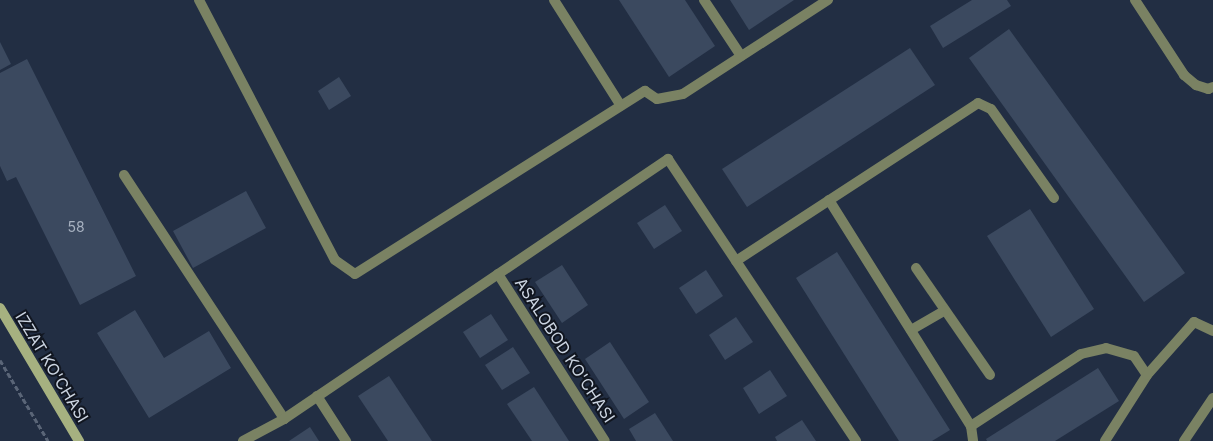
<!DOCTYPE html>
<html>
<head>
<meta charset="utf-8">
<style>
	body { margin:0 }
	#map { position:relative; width:1213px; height:441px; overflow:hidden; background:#222e43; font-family:Inter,sans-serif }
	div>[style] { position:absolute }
	.building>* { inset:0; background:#3b495f }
	.path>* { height:3px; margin-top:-1.5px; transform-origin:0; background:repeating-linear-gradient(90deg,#5a6577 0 5px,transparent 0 7.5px) }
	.lane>* { height:10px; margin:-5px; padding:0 5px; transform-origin:5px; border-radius:5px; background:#7a8263 }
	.street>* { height:10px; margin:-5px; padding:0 5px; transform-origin:5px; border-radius:5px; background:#7a8263 }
	.secondary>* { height:10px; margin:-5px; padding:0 5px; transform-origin:5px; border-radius:5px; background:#a6b180 }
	span { translate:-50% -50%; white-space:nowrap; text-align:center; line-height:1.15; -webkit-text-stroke:4px #111620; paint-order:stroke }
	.number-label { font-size:14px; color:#a7b1c0 }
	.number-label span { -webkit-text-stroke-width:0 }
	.street-label { font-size:16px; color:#cbd4e1 }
</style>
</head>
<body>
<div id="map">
	<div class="building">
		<i style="clip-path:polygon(619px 0,685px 0,715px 46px,669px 77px)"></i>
		<i style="clip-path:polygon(730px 0,794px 0,749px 30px)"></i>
		<i style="clip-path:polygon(972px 0,1007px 0,1011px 6px,943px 48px,930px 26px)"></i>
		<i style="clip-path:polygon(1009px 29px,1185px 273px,1144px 302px,969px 58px)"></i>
		<i style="clip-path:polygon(0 42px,11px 64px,0 70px)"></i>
		<i style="clip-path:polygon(910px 48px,935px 85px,747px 207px,722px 169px)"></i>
		<i style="clip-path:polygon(27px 59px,136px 276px,80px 305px,16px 177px,7px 181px,0 166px,0 73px)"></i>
		<i style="clip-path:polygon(339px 77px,351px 96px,329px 110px,318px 91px)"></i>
		<i style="clip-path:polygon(246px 191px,266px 228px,193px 268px,173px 231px)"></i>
		<i style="clip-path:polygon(665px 205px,682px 231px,654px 249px,637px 223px)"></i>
		<i style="clip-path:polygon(1030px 209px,1094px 309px,1051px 337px,987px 236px)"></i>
		<i style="clip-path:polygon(837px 252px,950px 430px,932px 441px,899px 441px,796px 278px)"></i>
		<i style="clip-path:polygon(562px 265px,588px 305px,562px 323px,535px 282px)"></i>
		<i style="clip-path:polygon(706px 270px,723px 296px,696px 314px,679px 288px)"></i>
		<i style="clip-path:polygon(135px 310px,164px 358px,209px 331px,231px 368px,149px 418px,97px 333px)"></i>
		<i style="clip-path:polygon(491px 314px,508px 340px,480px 358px,463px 332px)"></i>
		<i style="clip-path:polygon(736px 317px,753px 342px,725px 360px,709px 335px)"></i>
		<i style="clip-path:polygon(610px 342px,649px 402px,624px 419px,585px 359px)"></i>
		<i style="clip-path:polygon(513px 347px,530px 373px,502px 390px,485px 365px)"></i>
		<i style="clip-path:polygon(1098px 368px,1119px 401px,1055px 441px,987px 441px,986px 439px)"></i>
		<i style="clip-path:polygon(770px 370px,787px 396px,759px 414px,743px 388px)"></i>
		<i style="clip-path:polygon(389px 376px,432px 441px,388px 441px,358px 396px)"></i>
		<i style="clip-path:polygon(534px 387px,569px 441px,532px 441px,507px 404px)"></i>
		<i style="clip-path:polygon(655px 413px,673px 441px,636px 441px,629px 429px)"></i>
		<i style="clip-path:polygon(802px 420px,816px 441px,777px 441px,775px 437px)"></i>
		<i style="clip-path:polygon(310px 427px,319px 441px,289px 441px)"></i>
	</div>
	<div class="path">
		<i style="left:0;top:360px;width:94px;rotate:59.3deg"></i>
	</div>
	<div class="lane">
		<i style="left:199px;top:0;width:293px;rotate:62.4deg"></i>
		<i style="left:335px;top:260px;width:24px;rotate:35deg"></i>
		<i style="left:355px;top:274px;width:343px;rotate:-32.3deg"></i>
		<i style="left:645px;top:91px;width:14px;rotate:34deg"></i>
		<i style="left:657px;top:99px;width:26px;rotate:-11deg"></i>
		<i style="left:683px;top:94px;width:173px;rotate:-33deg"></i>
		<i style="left:554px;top:0;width:125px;rotate:57.7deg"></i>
		<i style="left:704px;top:0;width:67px;rotate:56.5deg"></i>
		<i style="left:1135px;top:0;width:90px;rotate:56.8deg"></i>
		<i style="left:1184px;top:75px;width:16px;rotate:40deg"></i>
		<i style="left:1196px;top:85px;width:13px;rotate:18deg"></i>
		<i style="left:1208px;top:89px;width:5px;rotate:-22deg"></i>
		<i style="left:124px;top:175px;width:292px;rotate:56.7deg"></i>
		<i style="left:829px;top:200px;width:267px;rotate:57.9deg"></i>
		<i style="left:971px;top:426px;width:15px;rotate:82deg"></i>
		<i style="left:736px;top:261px;width:289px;rotate:-33.1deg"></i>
		<i style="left:978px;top:103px;width:14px;rotate:25deg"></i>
		<i style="left:991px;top:109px;width:109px;rotate:54.7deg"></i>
		<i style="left:916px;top:268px;width:130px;rotate:55.3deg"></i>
		<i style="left:911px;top:330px;width:39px;rotate:-30deg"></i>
		<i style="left:971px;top:426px;width:131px;rotate:-33.2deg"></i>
		<i style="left:1081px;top:354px;width:26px;rotate:-13deg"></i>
		<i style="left:1106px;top:348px;width:29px;rotate:16deg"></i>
		<i style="left:1134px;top:356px;width:23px;rotate:56deg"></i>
		<i style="left:1105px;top:441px;width:78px;rotate:-57.5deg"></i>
		<i style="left:1147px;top:375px;width:71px;rotate:-48.4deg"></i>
		<i style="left:1194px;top:322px;width:21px;rotate:25deg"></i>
		<i style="left:1184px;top:441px;width:52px;rotate:-56deg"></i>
	</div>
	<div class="street">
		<i style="left:498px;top:274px;width:198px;rotate:57.4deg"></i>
		<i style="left:317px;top:396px;width:54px;rotate:57.2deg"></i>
		<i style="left:243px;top:441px;width:47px;rotate:-28.2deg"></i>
		<i style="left:284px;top:419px;width:464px;rotate:-34.1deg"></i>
		<i style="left:668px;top:159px;width:339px;rotate:56.3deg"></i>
	</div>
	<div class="secondary">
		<i style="left:0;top:308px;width:155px;rotate:59.3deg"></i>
	</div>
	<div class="number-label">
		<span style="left:76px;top:227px">58</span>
	</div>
	<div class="street-label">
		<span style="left:565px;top:350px;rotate:57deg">ASALOBOD KO'CHASI</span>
		<span style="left:52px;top:367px;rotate:59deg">IZZAT KO'CHASI</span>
	</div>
</div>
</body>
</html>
